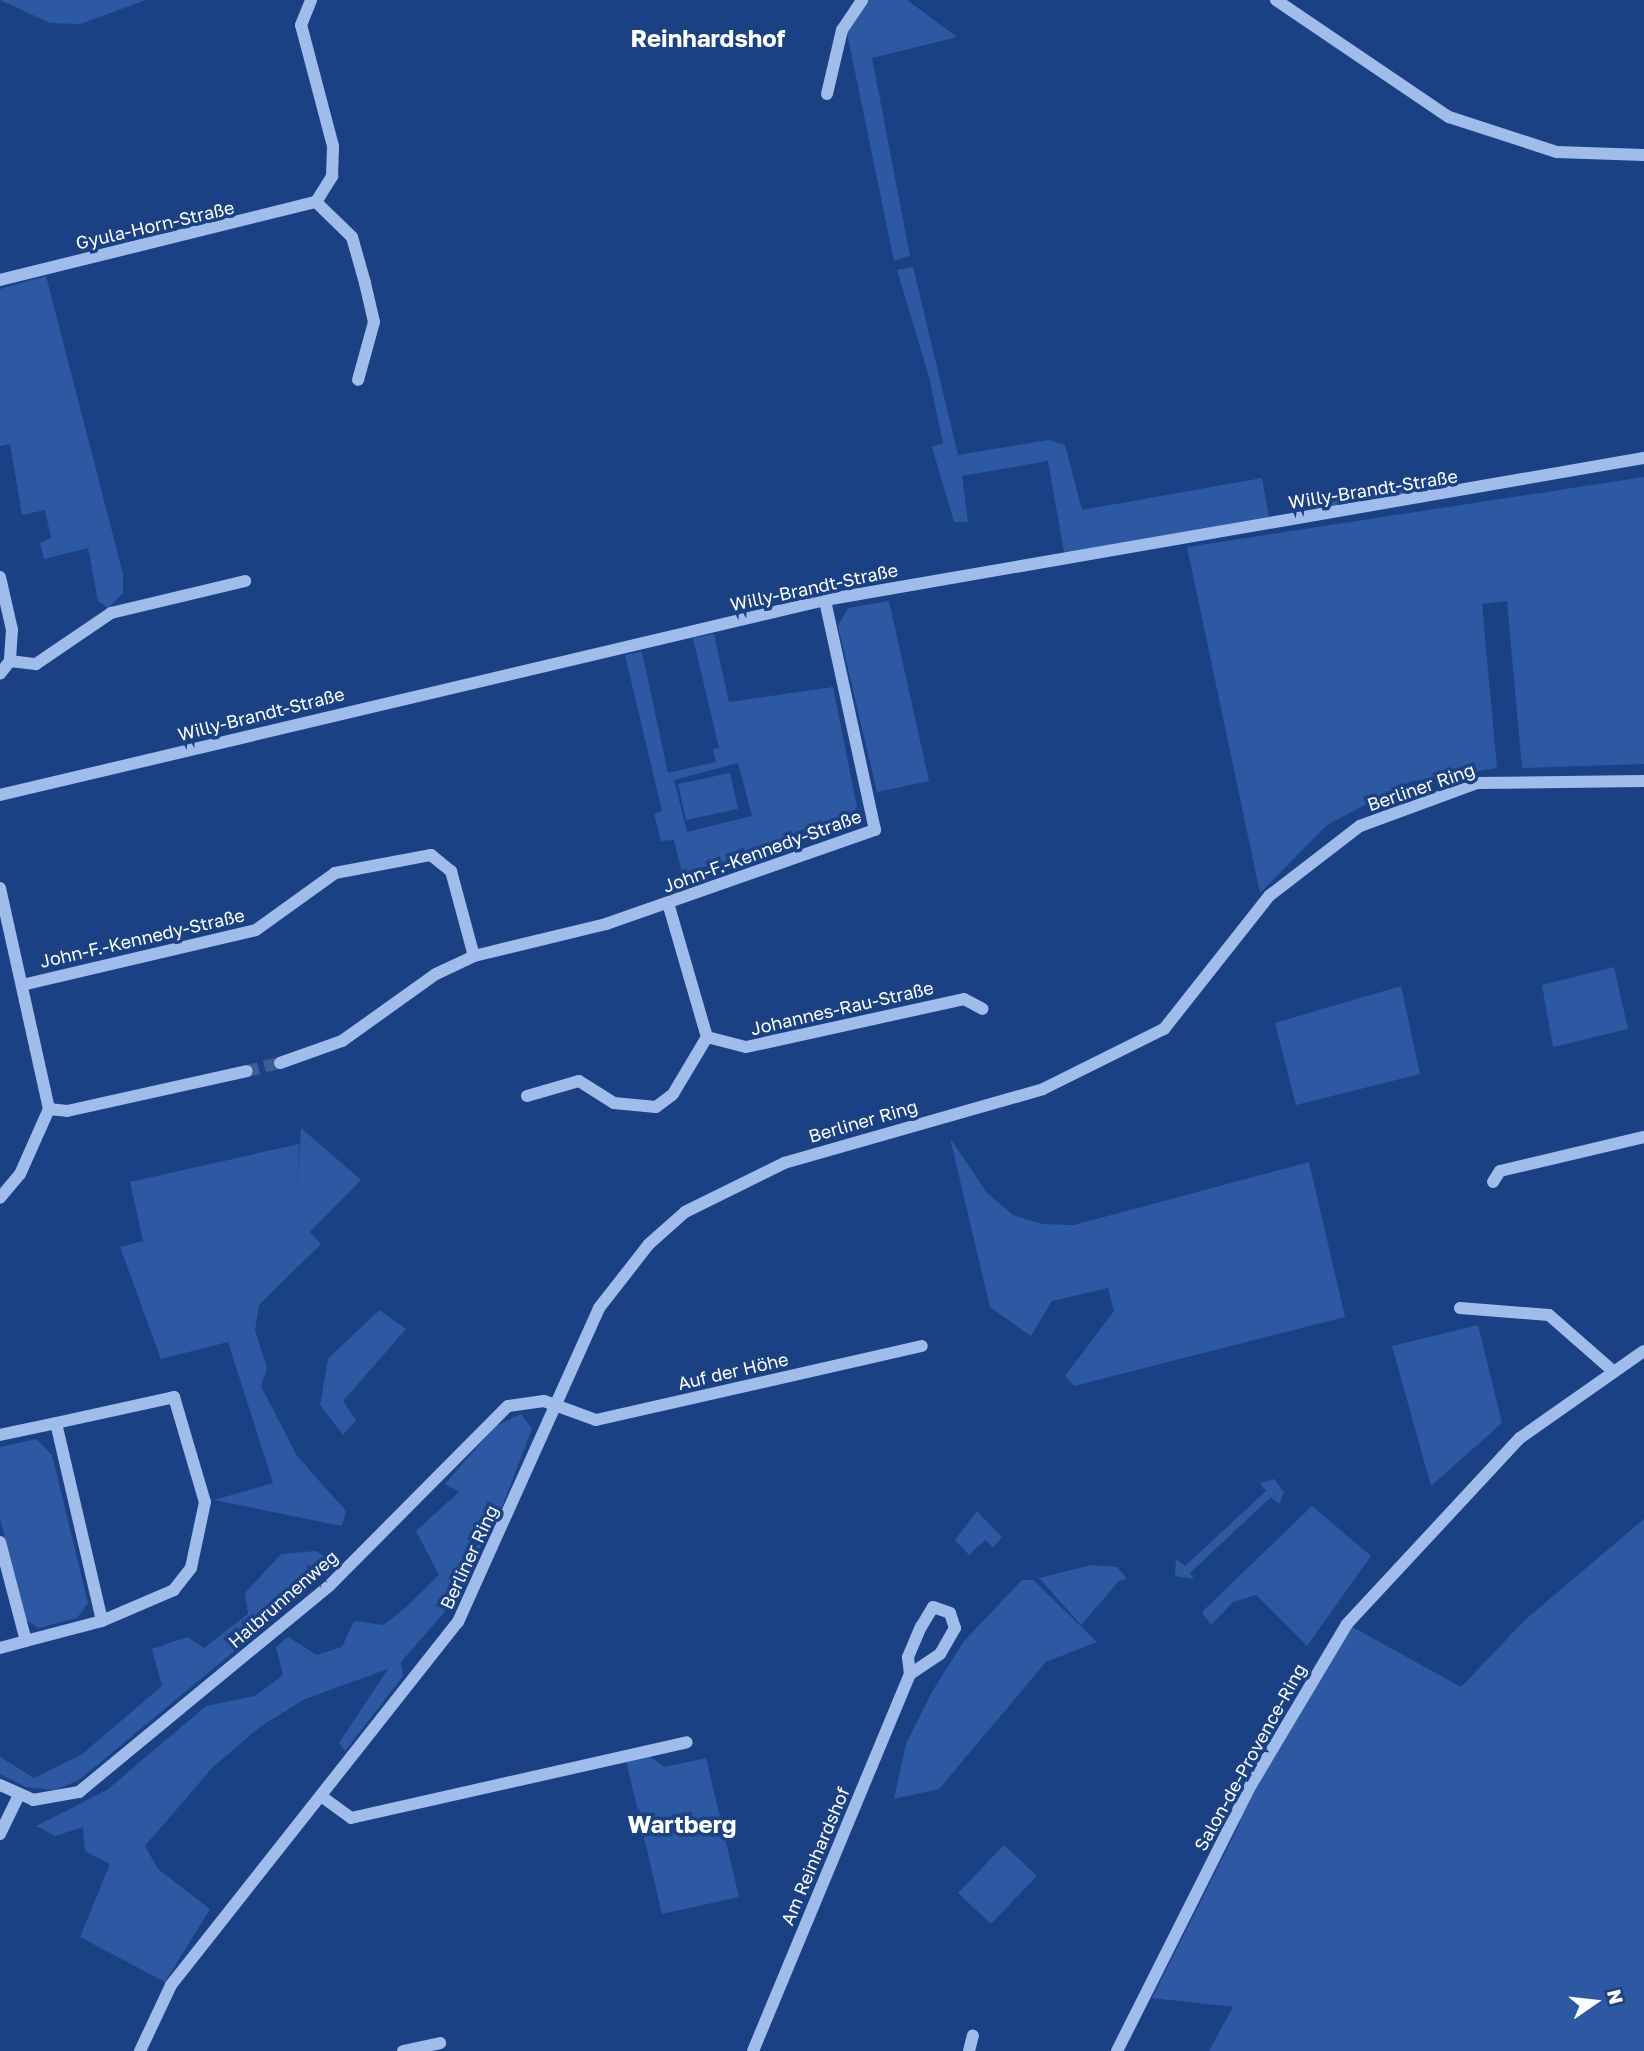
<!DOCTYPE html>
<html>
<head>
<meta charset="utf-8">
<style>
	body { margin:0 }
	#map { position:relative; width:1644px; height:2051px; overflow:hidden; background:#1a4184; font-family:"Golos Text",sans-serif }
	div>[style] { position:absolute }
	.green>* { inset:0; background:#2d59a2 }
	.minor-tunnel>* { height:12px; margin-top:-6px; transform-origin:0; background:repeating-linear-gradient(90deg,#3c5e96 0 12px,transparent 0 18px) }
	.minor>* { height:12px; margin:-6px; padding:0 6px; transform-origin:6px; border-radius:6px; background:#a0bceb }
	span { translate:-50% -50%; white-space:nowrap; text-align:center; line-height:1.15; -webkit-text-stroke:7px #1a4184; paint-order:stroke }
	.street-label { font-size:18px; color:#fff }
	.district-label { font-size:24px; color:#fff; font-weight:700 }
	.north { position:absolute; left:1560px; top:1967px; width:70px; height:70px; -webkit-text-stroke:5px #1a4184; paint-order:stroke; rotate:76deg; font-size:19px; font-weight:700; line-height:28px; text-align:center; color:#fff }
	.north::after { content:''; display:block; margin:auto; width:24px; height:32px; background:#fff; clip-path:polygon(50% 0,100% 100%,50% 72%,0 100%) }
</style>
</head>
<body>
<div id="map">
	<div class="green">
		<i style="clip-path:polygon(0 0,146px 0,80px 24px,50px 23px)"></i>
		<i style="clip-path:polygon(862px 0,907px 0,957px 37px,872px 58px,910px 256px,894px 261px,847px 33px)"></i>
		<i style="clip-path:polygon(913px 267px,958px 455px,1049px 440px,1065px 445px,1082px 510px,1262px 478px,1270px 524px,1065px 558px,1048px 461px,962px 476px,968px 522px,954px 522px,932px 447px,943px 443px,929px 377px,897px 270px)"></i>
		<i style="clip-path:polygon(46px 276px,123px 574px,123px 593px,108px 608px,98px 601px,88px 548px,44px 559px,40px 543px,51px 538px,45px 510px,22px 515px,10px 444px,0 446px,0 289px)"></i>
		<i style="clip-path:polygon(1644px 477px,1644px 764px,1522px 768px,1507px 601px,1482px 604px,1497px 768px,1409px 782px,1327px 825px,1260px 893px,1187px 547px)"></i>
		<i style="clip-path:polygon(1405px 483px,1409px 501px,1318px 516px,1313px 497px)"></i>
		<i style="clip-path:polygon(889px 601px,929px 781px,877px 792px,838px 626px,848px 608px)"></i>
		<i style="clip-path:polygon(evenodd,714px 634px,729px 702px,833px 687px,857px 807px,843px 829px,682px 873px,674px 840px,661px 841px,654px 814px,662px 811px,625px 655px,642px 652px,668px 773px,698px 766px,716px 762px,713px 749px,719px 748px,693px 638px,714px 634px,738px 763px,752px 816px,687px 832px,674px 780px,738px 763px)"></i>
		<i style="clip-path:polygon(730px 773px,738px 809px,686px 820px,678px 784px)"></i>
		<i style="clip-path:polygon(1614px 967px,1628px 1029px,1553px 1047px,1542px 985px)"></i>
		<i style="clip-path:polygon(1401px 986px,1420px 1074px,1296px 1105px,1275px 1023px)"></i>
		<i style="clip-path:polygon(301px 1128px,361px 1180px,310px 1232px,321px 1244px,259px 1305px,255px 1330px,267px 1368px,261px 1386px,297px 1456px,346px 1511px,342px 1526px,214px 1500px,273px 1483px,228px 1342px,161px 1359px,120px 1247px,143px 1241px,130px 1182px,299px 1144px,297px 1189px)"></i>
		<i style="clip-path:polygon(950px 1138px,987px 1193px,1013px 1215px,1042px 1224px,1074px 1225px,1309px 1162px,1345px 1317px,1074px 1386px,1065px 1376px,1114px 1311px,1108px 1288px,1052px 1301px,1031px 1336px,990px 1307px)"></i>
		<i style="clip-path:polygon(379px 1310px,406px 1329px,343px 1401px,356px 1420px,343px 1435px,320px 1405px,328px 1359px)"></i>
		<i style="clip-path:polygon(1478px 1325px,1502px 1423px,1431px 1486px,1392px 1346px)"></i>
		<i style="clip-path:polygon(521px 1414px,532px 1429px,500px 1512px,443px 1614px,401px 1662px,403px 1676px,345px 1751px,339px 1743px,388px 1669px,305px 1699px,261px 1726px,213px 1767px,145px 1846px,158px 1869px,210px 1909px,165px 1982px,80px 1937px,110px 1864px,85px 1851px,83px 1827px,55px 1836px,36px 1826px,107px 1790px,206px 1706px,255px 1696px,283px 1675px,276px 1647px,288px 1637px,317px 1655px,342px 1647px,354px 1621px,383px 1625px,404px 1609px,439px 1575px,416px 1531px,459px 1492px,445px 1484px,478px 1446px,496px 1426px)"></i>
		<i style="clip-path:polygon(36px 1439px,52px 1455px,88px 1603px,77px 1618px,39px 1628px,25px 1620px,0 1518px,0 1447px)"></i>
		<i style="clip-path:polygon(1274px 1479px,1284px 1492px,1279px 1504px,1271px 1497px,1190px 1573px,1194px 1579px,1175px 1576px,1176px 1559px,1185px 1566px,1266px 1491px,1260px 1483px)"></i>
		<i style="clip-path:polygon(1312px 1506px,1371px 1556px,1307px 1646px,1256px 1595px,1233px 1602px,1211px 1625px,1202px 1612px)"></i>
		<i style="clip-path:polygon(977px 1511px,1002px 1537px,993px 1547px,985px 1540px,969px 1555px,955px 1540px)"></i>
		<i style="clip-path:polygon(1644px 1519px,1644px 2051px,1209px 2051px,1233px 2007px,1152px 1998px,1238px 1827px,1251px 1785px,1347px 1624px,1461px 1687px,1526px 1619px)"></i>
		<i style="clip-path:polygon(316px 1551px,338px 1565px,79px 1780px,55px 1790px,26px 1787px,0 1774px,0 1757px,34px 1778px,81px 1755px,162px 1686px,152px 1649px,187px 1637px,204px 1648px,248px 1614px,245px 1593px,281px 1554px)"></i>
		<i style="clip-path:polygon(1091px 1565px,1117px 1567px,1127px 1579px,1119px 1581px,1081px 1625px,1039px 1578px)"></i>
		<i style="clip-path:polygon(1022px 1580px,1033px 1580px,1097px 1642px,1046px 1662px,939px 1789px,894px 1799px,906px 1744px,932px 1692px,964px 1641px)"></i>
		<i style="clip-path:polygon(642px 1752px,665px 1767px,706px 1758px,739px 1897px,662px 1914px,625px 1756px)"></i>
		<i style="clip-path:polygon(1004px 1845px,1037px 1876px,991px 1924px,958px 1893px)"></i>
	</div>
	<div class="minor-tunnel">
		<i style="left:247px;top:1071px;width:34px;rotate:-14deg"></i>
	</div>
	<div class="minor">
		<i style="left:1276px;top:0;width:209px;rotate:34.1deg"></i>
		<i style="left:1449px;top:117px;width:114px;rotate:18deg"></i>
		<i style="left:1557px;top:152px;width:87px;rotate:2deg"></i>
		<i style="left:827px;top:94px;width:66px;rotate:-76.8deg"></i>
		<i style="left:842px;top:30px;width:36px;rotate:-56deg"></i>
		<i style="left:316px;top:202px;width:50px;rotate:44.2deg"></i>
		<i style="left:352px;top:237px;width:48px;rotate:74.2deg"></i>
		<i style="left:365px;top:283px;width:40px;rotate:77deg"></i>
		<i style="left:374px;top:322px;width:60px;rotate:105.4deg"></i>
		<i style="left:0;top:280px;width:325px;rotate:-13.9deg"></i>
		<i style="left:316px;top:202px;width:31px;rotate:-58deg"></i>
		<i style="left:332px;top:176px;width:30px;rotate:-88deg"></i>
		<i style="left:333px;top:146px;width:125px;rotate:-104.8deg"></i>
		<i style="left:301px;top:25px;width:27px;rotate:-68deg"></i>
		<i style="left:0;top:577px;width:54px;rotate:77.2deg"></i>
		<i style="left:12px;top:630px;width:31px;rotate:94deg"></i>
		<i style="left:10px;top:661px;width:16px;rotate:128deg"></i>
		<i style="left:10px;top:661px;width:26px;rotate:7deg"></i>
		<i style="left:36px;top:664px;width:91px;rotate:-34.2deg"></i>
		<i style="left:111px;top:613px;width:138px;rotate:-13.4deg"></i>
		<i style="left:0;top:795px;width:848px;rotate:-13.3deg"></i>
		<i style="left:825px;top:600px;width:831px;rotate:-9.84deg"></i>
		<i style="left:0;top:888px;width:226px;rotate:77.5deg"></i>
		<i style="left:49px;top:1109px;width:71px;rotate:114deg"></i>
		<i style="left:20px;top:1174px;width:31px;rotate:130deg"></i>
		<i style="left:668px;top:903px;width:140px;rotate:73.8deg"></i>
		<i style="left:707px;top:1037px;width:40px;rotate:14.4deg"></i>
		<i style="left:746px;top:1047px;width:223px;rotate:-12.4deg"></i>
		<i style="left:964px;top:999px;width:21px;rotate:28deg"></i>
		<i style="left:22px;top:985px;width:240px;rotate:-13.2deg"></i>
		<i style="left:256px;top:930px;width:97px;rotate:-35.8deg"></i>
		<i style="left:335px;top:873px;width:98px;rotate:-10.6deg"></i>
		<i style="left:431px;top:855px;width:26px;rotate:39deg"></i>
		<i style="left:451px;top:871px;width:88px;rotate:74.9deg"></i>
		<i style="left:280px;top:1063px;width:66px;rotate:-19.5deg"></i>
		<i style="left:342px;top:1041px;width:115px;rotate:-35.5deg"></i>
		<i style="left:436px;top:974px;width:42px;rotate:-25.3deg"></i>
		<i style="left:474px;top:956px;width:136px;rotate:-13.6deg"></i>
		<i style="left:606px;top:924px;width:285px;rotate:-19.3deg"></i>
		<i style="left:875px;top:830px;width:235px;rotate:-102.3deg"></i>
		<i style="left:527px;top:1096px;width:54px;rotate:-16.1deg"></i>
		<i style="left:579px;top:1081px;width:41px;rotate:32.2deg"></i>
		<i style="left:614px;top:1103px;width:42px;rotate:5.4deg"></i>
		<i style="left:656px;top:1107px;width:21px;rotate:-37deg"></i>
		<i style="left:673px;top:1094px;width:66px;rotate:-59.2deg"></i>
		<i style="left:49px;top:1109px;width:18px;rotate:6deg"></i>
		<i style="left:67px;top:1111px;width:184px;rotate:-12.5deg"></i>
		<i style="left:1493px;top:1182px;width:13px;rotate:-58deg"></i>
		<i style="left:1500px;top:1171px;width:148px;rotate:-13.3deg"></i>
		<i style="left:1460px;top:1308px;width:89px;rotate:4.5deg"></i>
		<i style="left:1549px;top:1315px;width:85px;rotate:41.2deg"></i>
		<i style="left:56px;top:1423px;width:121px;rotate:-12.4deg"></i>
		<i style="left:174px;top:1397px;width:109px;rotate:73.6deg"></i>
		<i style="left:205px;top:1502px;width:67px;rotate:102deg"></i>
		<i style="left:191px;top:1568px;width:28px;rotate:128deg"></i>
		<i style="left:174px;top:1590px;width:78px;rotate:156.7deg"></i>
		<i style="left:0;top:1435px;width:57px;rotate:-12.1deg"></i>
		<i style="left:56px;top:1423px;width:203px;rotate:76.9deg"></i>
		<i style="left:102px;top:1621px;width:79px;rotate:165.3deg"></i>
		<i style="left:0;top:1542px;width:102px;rotate:75.3deg"></i>
		<i style="left:26px;top:1641px;width:27px;rotate:165deg"></i>
		<i style="left:0;top:1785px;width:36px;rotate:24deg"></i>
		<i style="left:33px;top:1800px;width:47px;rotate:-9.9deg"></i>
		<i style="left:79px;top:1792px;width:325px;rotate:-39.5deg"></i>
		<i style="left:330px;top:1585px;width:252px;rotate:-45.2deg"></i>
		<i style="left:508px;top:1406px;width:36px;rotate:-8deg"></i>
		<i style="left:544px;top:1401px;width:55px;rotate:20.1deg"></i>
		<i style="left:596px;top:1420px;width:334px;rotate:-12.8deg"></i>
		<i style="left:321px;top:1796px;width:37px;rotate:36deg"></i>
		<i style="left:351px;top:1818px;width:344px;rotate:-12.7deg"></i>
		<i style="left:0;top:1834px;width:41px;rotate:-64.1deg"></i>
		<i style="left:140px;top:2051px;width:73px;rotate:-64.8deg"></i>
		<i style="left:171px;top:1985px;width:463px;rotate:-51.7deg"></i>
		<i style="left:458px;top:1622px;width:344px;rotate:-65.8deg"></i>
		<i style="left:599px;top:1308px;width:81px;rotate:-52deg"></i>
		<i style="left:649px;top:1244px;width:48px;rotate:-41.6deg"></i>
		<i style="left:685px;top:1212px;width:110px;rotate:-26.3deg"></i>
		<i style="left:784px;top:1163px;width:269px;rotate:-15.9deg"></i>
		<i style="left:1043px;top:1089px;width:135px;rotate:-26.4deg"></i>
		<i style="left:1164px;top:1029px;width:169px;rotate:-51.7deg"></i>
		<i style="left:1269px;top:896px;width:115px;rotate:-37.6deg"></i>
		<i style="left:1360px;top:826px;width:125px;rotate:-20.2deg"></i>
		<i style="left:1477px;top:783px;width:167px;rotate:-0.7deg"></i>
		<i style="left:403px;top:2051px;width:38px;rotate:-12deg"></i>
		<i style="left:753px;top:2051px;width:408px;rotate:-67.4deg"></i>
		<i style="left:910px;top:1674px;width:17px;rotate:-97deg"></i>
		<i style="left:908px;top:1657px;width:33px;rotate:-67deg"></i>
		<i style="left:921px;top:1627px;width:23px;rotate:-59deg"></i>
		<i style="left:933px;top:1607px;width:18px;rotate:19deg"></i>
		<i style="left:950px;top:1613px;width:16px;rotate:72deg"></i>
		<i style="left:955px;top:1628px;width:30px;rotate:120deg"></i>
		<i style="left:940px;top:1654px;width:36px;rotate:146deg"></i>
		<i style="left:969px;top:2051px;width:16px;rotate:-76deg"></i>
		<i style="left:1117px;top:2051px;width:298px;rotate:-63.3deg"></i>
		<i style="left:1251px;top:1785px;width:187px;rotate:-59.2deg"></i>
		<i style="left:1347px;top:1624px;width:254px;rotate:-47.1deg"></i>
		<i style="left:1520px;top:1438px;width:151px;rotate:-35.1deg"></i>
	</div>
	<div class="street-label">
		<span style="left:155px;top:225px;rotate:-13deg">Gyula-Horn-Straße</span>
		<span style="left:1373px;top:489px;rotate:-9deg">Willy-Brandt-Straße</span>
		<span style="left:814px;top:587px;rotate:-12deg">Willy-Brandt-Straße</span>
		<span style="left:261px;top:714px;rotate:-14deg">Willy-Brandt-Straße</span>
		<span style="left:1421px;top:787px;rotate:-19deg">Berliner Ring</span>
		<span style="left:762px;top:851px;rotate:-20deg">John-F.-Kennedy-Straße</span>
		<span style="left:142px;top:938px;rotate:-13deg">John-F.-Kennedy-Straße</span>
		<span style="left:842px;top:1008px;rotate:-13deg">Johannes-Rau-Straße</span>
		<span style="left:863px;top:1121px;rotate:-16deg">Berliner Ring</span>
		<span style="left:733px;top:1371px;rotate:-13deg">Auf der Höhe</span>
		<span style="left:469px;top:1557px;rotate:-65deg">Berliner Ring</span>
		<span style="left:283px;top:1599px;rotate:-41deg">Halbrunnenweg</span>
		<span style="left:1250px;top:1757px;rotate:-61deg">Salon-de-Provence-Ring</span>
		<span style="left:815px;top:1856px;rotate:-67deg">Am Reinhardshof</span>
	</div>
	<div class="district-label">
		<span style="left:708px;top:38px">Reinhardshof</span>
		<span style="left:682px;top:1824px">Wartberg</span>
	</div>
	<div class="north">N</div>
</div>
</body>
</html>
